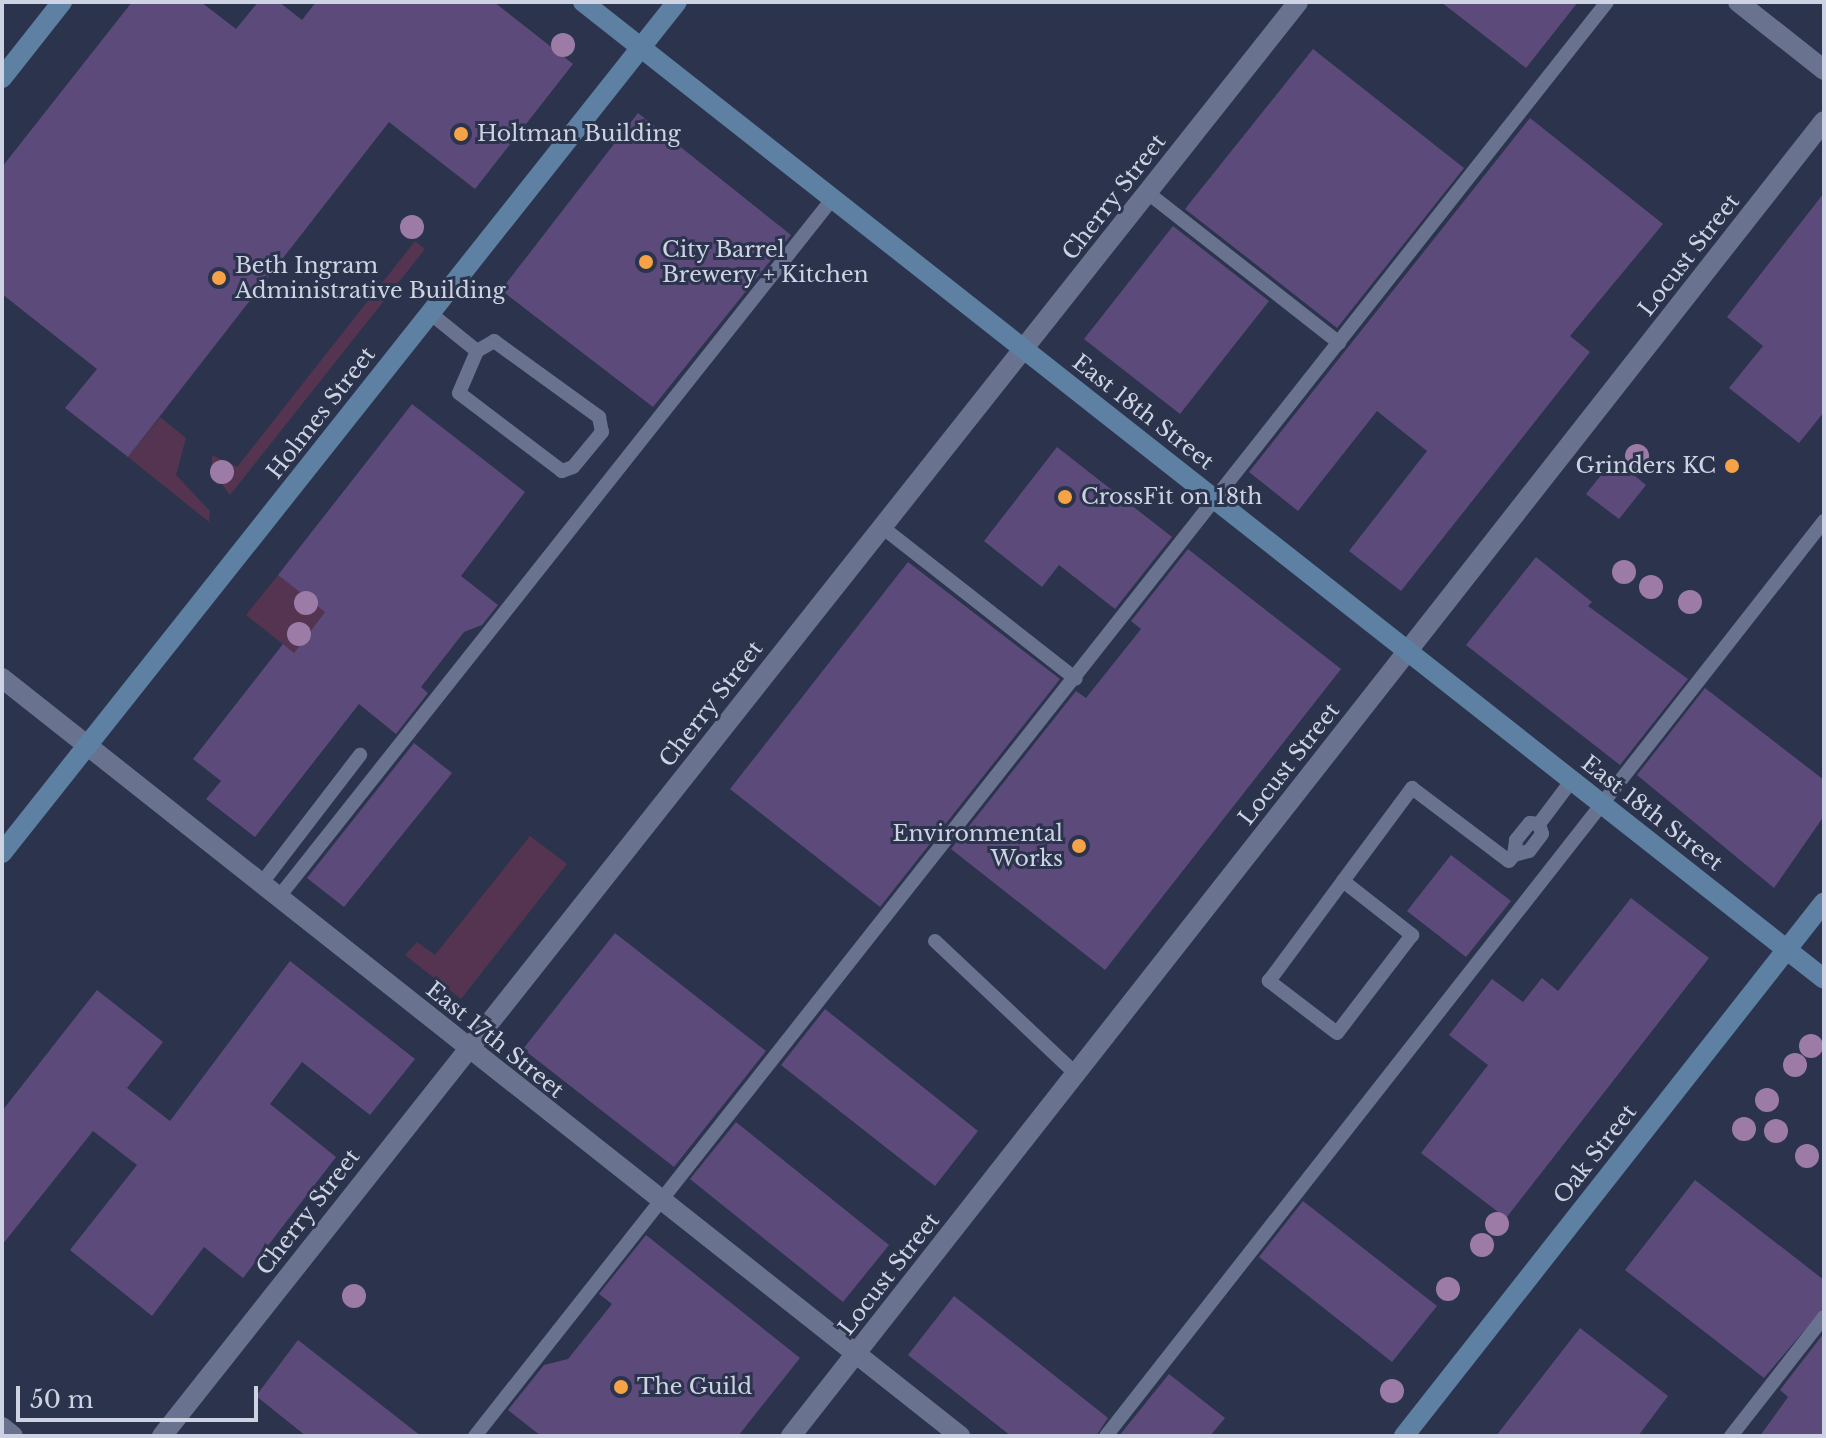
<!DOCTYPE html>
<html>
<head>
<meta charset="utf-8">
<style>
	body { margin:0 }
	#map { position:relative; width:1826px; height:1438px; overflow:hidden; background:#2b344c; font-family:"Libre Baskerville",serif }
	div>[style] { position:absolute }
	.green>* { inset:0; background:#543450 }
	.building>* { inset:0; background:#5c4a7b }
	.lane>* { height:14px; margin:-7px; padding:0 7px; transform-origin:7px; border-radius:7px; background:#69738f }
	.street>* { height:20px; margin:-10px; padding:0 10px; transform-origin:10px; border-radius:10px; background:#69738f }
	.secondary>* { height:20px; margin:-10px; padding:0 10px; transform-origin:10px; border-radius:10px; background:#5d80a3 }
	.trees>* { width:24px; height:24px; margin:-12px; border-radius:50%; background:#9d7ba7 }
	.dots>* { width:22px; height:22px; translate:-50% -50%; box-sizing:border-box; border:4px solid #2b344c; border-radius:50% }
	span { translate:-50% -50%; white-space:nowrap; text-align:center; line-height:1.15; -webkit-text-stroke:6px #2b344c; paint-order:stroke }
	.poi-label { font-size:22px; color:#cdd3e2 }
	.left { translate:0 -50%; text-align:left }
	.right { translate:-100% -50%; text-align:right }
	.street-label { font-size:22px; color:#cdd3e2 }
	.frame { position:absolute; inset:0; border:4px solid #cdd3e2; pointer-events:none }
	.scale { position:absolute; left:16px; top:1386px; width:242px; height:36px; box-sizing:border-box; border:4px solid #cdd3e2; border-top:0; padding-left:10px; font-size:24px; line-height:28px; white-space:nowrap; color:#cdd3e2; -webkit-text-stroke:6px #2b344c; paint-order:stroke }
</style>
</head>
<body>
<div id="map">
	<div class="green">
		<i style="clip-path:polygon(415px 241px,425px 249px,230px 495px,212px 471px,212px 455px,237px 467px)"></i>
		<i style="clip-path:polygon(160px 417px,186px 438px,176px 475px,210px 511px,209px 522px,128px 457px)"></i>
		<i style="clip-path:polygon(278px 575px,325px 612px,294px 653px,246px 615px)"></i>
		<i style="clip-path:polygon(530px 836px,567px 864px,461px 999px,405px 955px,417px 942px,435px 955px)"></i>
	</div>
	<div class="building">
		<i style="clip-path:polygon(132px 2px,201px 2px,236px 29px,258px 2px,279px 2px,302px 20px,316px 2px,494px 2px,573px 64px,475px 189px,389px 122px,128px 457px,65px 408px,97px 369px,2px 294px,2px 167px)"></i>
		<i style="clip-path:polygon(1441px 2px,1578px 2px,1526px 68px)"></i>
		<i style="clip-path:polygon(1313px 49px,1464px 168px,1337px 328px,1185px 209px)"></i>
		<i style="clip-path:polygon(638px 113px,791px 235px,653px 407px,501px 290px)"></i>
		<i style="clip-path:polygon(1530px 118px,1663px 224px,1570px 336px,1590px 352px,1401px 591px,1349px 551px,1427px 451px,1377px 411px,1298px 511px,1249px 472px)"></i>
		<i style="clip-path:polygon(1824px 193px,1824px 412px,1799px 443px,1729px 388px,1763px 346px,1727px 317px)"></i>
		<i style="clip-path:polygon(1173px 226px,1269px 301px,1180px 414px,1084px 339px)"></i>
		<i style="clip-path:polygon(412px 404px,525px 492px,461px 576px,498px 605px,482px 625px,464px 632px,421px 687px,428px 693px,396px 734px,359px 704px,255px 837px,206px 799px,221px 781px,193px 759px,283px 644px,294px 653px,325px 612px,278px 575px)"></i>
		<i style="clip-path:polygon(1057px 447px,1172px 537px,1115px 609px,1059px 565px,1042px 587px,984px 541px)"></i>
		<i style="clip-path:polygon(1614px 459px,1646px 485px,1619px 519px,1586px 494px)"></i>
		<i style="clip-path:polygon(1188px 549px,1341px 669px,1105px 970px,951px 849px,1076px 691px,1086px 698px,1141px 629px,1131px 621px)"></i>
		<i style="clip-path:polygon(1536px 557px,1592px 602px,1588px 606px,1688px 679px,1620px 765px,1466px 645px)"></i>
		<i style="clip-path:polygon(908px 562px,1060px 679px,880px 907px,730px 789px)"></i>
		<i style="clip-path:polygon(1705px 688px,1824px 780px,1824px 816px,1774px 888px,1637px 775px)"></i>
		<i style="clip-path:polygon(414px 743px,452px 773px,344px 907px,307px 878px)"></i>
		<i style="clip-path:polygon(1451px 855px,1511px 901px,1466px 957px,1407px 911px)"></i>
		<i style="clip-path:polygon(1631px 898px,1709px 958px,1506px 1218px,1421px 1153px,1488px 1065px,1449px 1035px,1492px 979px,1523px 1002px,1542px 978px,1558px 991px)"></i>
		<i style="clip-path:polygon(615px 933px,766px 1051px,674px 1167px,523px 1049px)"></i>
		<i style="clip-path:polygon(290px 961px,415px 1059px,370px 1115px,302px 1062px,270px 1104px,336px 1157px,243px 1278px,204px 1247px,152px 1316px,70px 1250px,137px 1165px,93px 1131px,2px 1245px,2px 1111px,97px 990px,163px 1042px,127px 1088px,170px 1121px)"></i>
		<i style="clip-path:polygon(825px 1009px,978px 1131px,935px 1186px,781px 1065px)"></i>
		<i style="clip-path:polygon(736px 1122px,889px 1245px,843px 1302px,690px 1179px)"></i>
		<i style="clip-path:polygon(1695px 1180px,1824px 1280px,1824px 1307px,1764px 1378px,1625px 1270px)"></i>
		<i style="clip-path:polygon(1303px 1201px,1437px 1306px,1392px 1362px,1259px 1257px)"></i>
		<i style="clip-path:polygon(646px 1235px,800px 1358px,738px 1436px,541px 1436px,508px 1410px,544px 1365px,568px 1359px,612px 1304px,599px 1294px)"></i>
		<i style="clip-path:polygon(954px 1296px,1108px 1418px,1096px 1436px,1011px 1436px,908px 1355px)"></i>
		<i style="clip-path:polygon(1580px 1328px,1668px 1396px,1638px 1436px,1496px 1436px)"></i>
		<i style="clip-path:polygon(1824px 1333px,1824px 1436px,1760px 1436px,1788px 1397px,1780px 1390px)"></i>
		<i style="clip-path:polygon(298px 1340px,421px 1436px,306px 1436px,256px 1396px)"></i>
		<i style="clip-path:polygon(1169px 1374px,1225px 1418px,1210px 1436px,1119px 1436px)"></i>
	</div>
	<div class="lane">
		<i style="left:1148px;top:193px;width:243px;rotate:38.1deg"></i>
		<i style="left:430px;top:313px;width:60px;rotate:39deg"></i>
		<i style="left:494px;top:341px;width:130px;rotate:35.9deg"></i>
		<i style="left:599px;top:417px;width:15px;rotate:79deg"></i>
		<i style="left:602px;top:432px;width:45px;rotate:129.6deg"></i>
		<i style="left:573px;top:467px;width:12px;rotate:160deg"></i>
		<i style="left:562px;top:471px;width:129px;rotate:-142.9deg"></i>
		<i style="left:459px;top:393px;width:46px;rotate:-66.8deg"></i>
		<i style="left:477px;top:351px;width:20px;rotate:-30deg"></i>
		<i style="left:882px;top:527px;width:246px;rotate:38.1deg"></i>
		<i style="left:1539px;top:824px;width:10px;rotate:73deg"></i>
		<i style="left:1542px;top:834px;width:21px;rotate:127deg"></i>
		<i style="left:1529px;top:851px;width:16px;rotate:165deg"></i>
		<i style="left:1514px;top:855px;width:15px;rotate:-82deg"></i>
		<i style="left:1516px;top:840px;width:22px;rotate:-51deg"></i>
		<i style="left:1530px;top:823px;width:9px;rotate:6deg"></i>
		<i style="left:1539px;top:824px;width:55px;rotate:-53.1deg"></i>
		<i style="left:1343px;top:881px;width:88px;rotate:38deg"></i>
		<i style="left:1412px;top:935px;width:123px;rotate:127.4deg"></i>
		<i style="left:1337px;top:1033px;width:86px;rotate:-142.6deg"></i>
		<i style="left:1269px;top:981px;width:124px;rotate:-53.5deg"></i>
		<i style="left:1343px;top:881px;width:116px;rotate:-53.4deg"></i>
		<i style="left:1412px;top:788px;width:121px;rotate:37deg"></i>
		<i style="left:1509px;top:861px;width:8px;rotate:-50deg"></i>
		<i style="left:261px;top:884px;width:163px;rotate:-52.5deg"></i>
		<i style="left:278px;top:898px;width:893px;rotate:-51.59deg"></i>
		<i style="left:935px;top:941px;width:194px;rotate:43.3deg"></i>
		<i style="left:475px;top:1436px;width:1827px;rotate:-51.71deg"></i>
		<i style="left:1106px;top:1436px;width:1163px;rotate:-51.88deg"></i>
		<i style="left:1731px;top:1436px;width:151px;rotate:-52deg"></i>
	</div>
	<div class="street">
		<i style="left:1738px;top:2px;width:110px;rotate:38.3deg"></i>
		<i style="left:2px;top:678px;width:1222px;rotate:38.35deg"></i>
		<i style="left:2px;top:1427px;width:14px;rotate:39deg"></i>
		<i style="left:162px;top:1436px;width:1829px;rotate:-51.61deg"></i>
		<i style="left:791px;top:1436px;width:1672px;rotate:-51.85deg"></i>
	</div>
	<div class="secondary">
		<i style="left:583px;top:2px;width:1579px;rotate:38.21deg"></i>
		<i style="left:2px;top:78px;width:97px;rotate:-51.7deg"></i>
		<i style="left:2px;top:853px;width:1086px;rotate:-51.58deg"></i>
		<i style="left:1404px;top:1436px;width:679px;rotate:-51.81deg"></i>
	</div>
	<div class="trees">
		<i style="left:563px;top:45px"></i>
		<i style="left:412px;top:227px"></i>
		<i style="left:1637px;top:456px"></i>
		<i style="left:222px;top:472px"></i>
		<i style="left:1624px;top:572px"></i>
		<i style="left:1651px;top:587px"></i>
		<i style="left:1690px;top:602px"></i>
		<i style="left:306px;top:603px"></i>
		<i style="left:299px;top:634px"></i>
		<i style="left:1811px;top:1046px"></i>
		<i style="left:1795px;top:1065px"></i>
		<i style="left:1767px;top:1100px"></i>
		<i style="left:1744px;top:1129px"></i>
		<i style="left:1776px;top:1131px"></i>
		<i style="left:1807px;top:1156px"></i>
		<i style="left:1497px;top:1224px"></i>
		<i style="left:1482px;top:1245px"></i>
		<i style="left:1448px;top:1289px"></i>
		<i style="left:354px;top:1296px"></i>
		<i style="left:1392px;top:1391px"></i>
	</div>
	<div class="dots">
		<i style="left:461px;top:134px;background:#f6a247"></i>
		<i style="left:646px;top:262px;background:#f6a247"></i>
		<i style="left:219px;top:278px;background:#f6a247"></i>
		<i style="left:1732px;top:466px;background:#f6a247"></i>
		<i style="left:1065px;top:497px;background:#f6a247"></i>
		<i style="left:1079px;top:846px;background:#f6a247"></i>
		<i style="left:621px;top:1387px;background:#f6a247"></i>
	</div>
	<div class="poi-label">
		<span class="left" style="left:477px;top:134px">Holtman Building</span>
		<span class="left" style="left:662px;top:262px">City Barrel<br>Brewery + Kitchen</span>
		<span class="left" style="left:235px;top:278px">Beth Ingram<br>Administrative Building</span>
		<span class="right" style="left:1716px;top:466px">Grinders KC</span>
		<span class="left" style="left:1081px;top:497px">CrossFit on 18th</span>
		<span class="right" style="left:1063px;top:846px">Environmental<br>Works</span>
		<span class="left" style="left:637px;top:1387px">The Guild</span>
	</div>
	<div class="street-label">
		<span style="left:1114px;top:197px;rotate:-52deg">Cherry Street</span>
		<span style="left:1689px;top:255px;rotate:-52deg">Locust Street</span>
		<span style="left:1143px;top:412px;rotate:38deg">East 18th Street</span>
		<span style="left:321px;top:413px;rotate:-52deg">Holmes Street</span>
		<span style="left:711px;top:704px;rotate:-52deg">Cherry Street</span>
		<span style="left:1289px;top:764px;rotate:-52deg">Locust Street</span>
		<span style="left:1652px;top:813px;rotate:38deg">East 18th Street</span>
		<span style="left:495px;top:1040px;rotate:39deg">East 17th Street</span>
		<span style="left:1595px;top:1154px;rotate:-52deg">Oak Street</span>
		<span style="left:308px;top:1212px;rotate:-52deg">Cherry Street</span>
		<span style="left:889px;top:1274px;rotate:-52deg">Locust Street</span>
	</div>
	<div class="frame"></div>
	<div class="scale">50 m</div>
</div>
</body>
</html>
